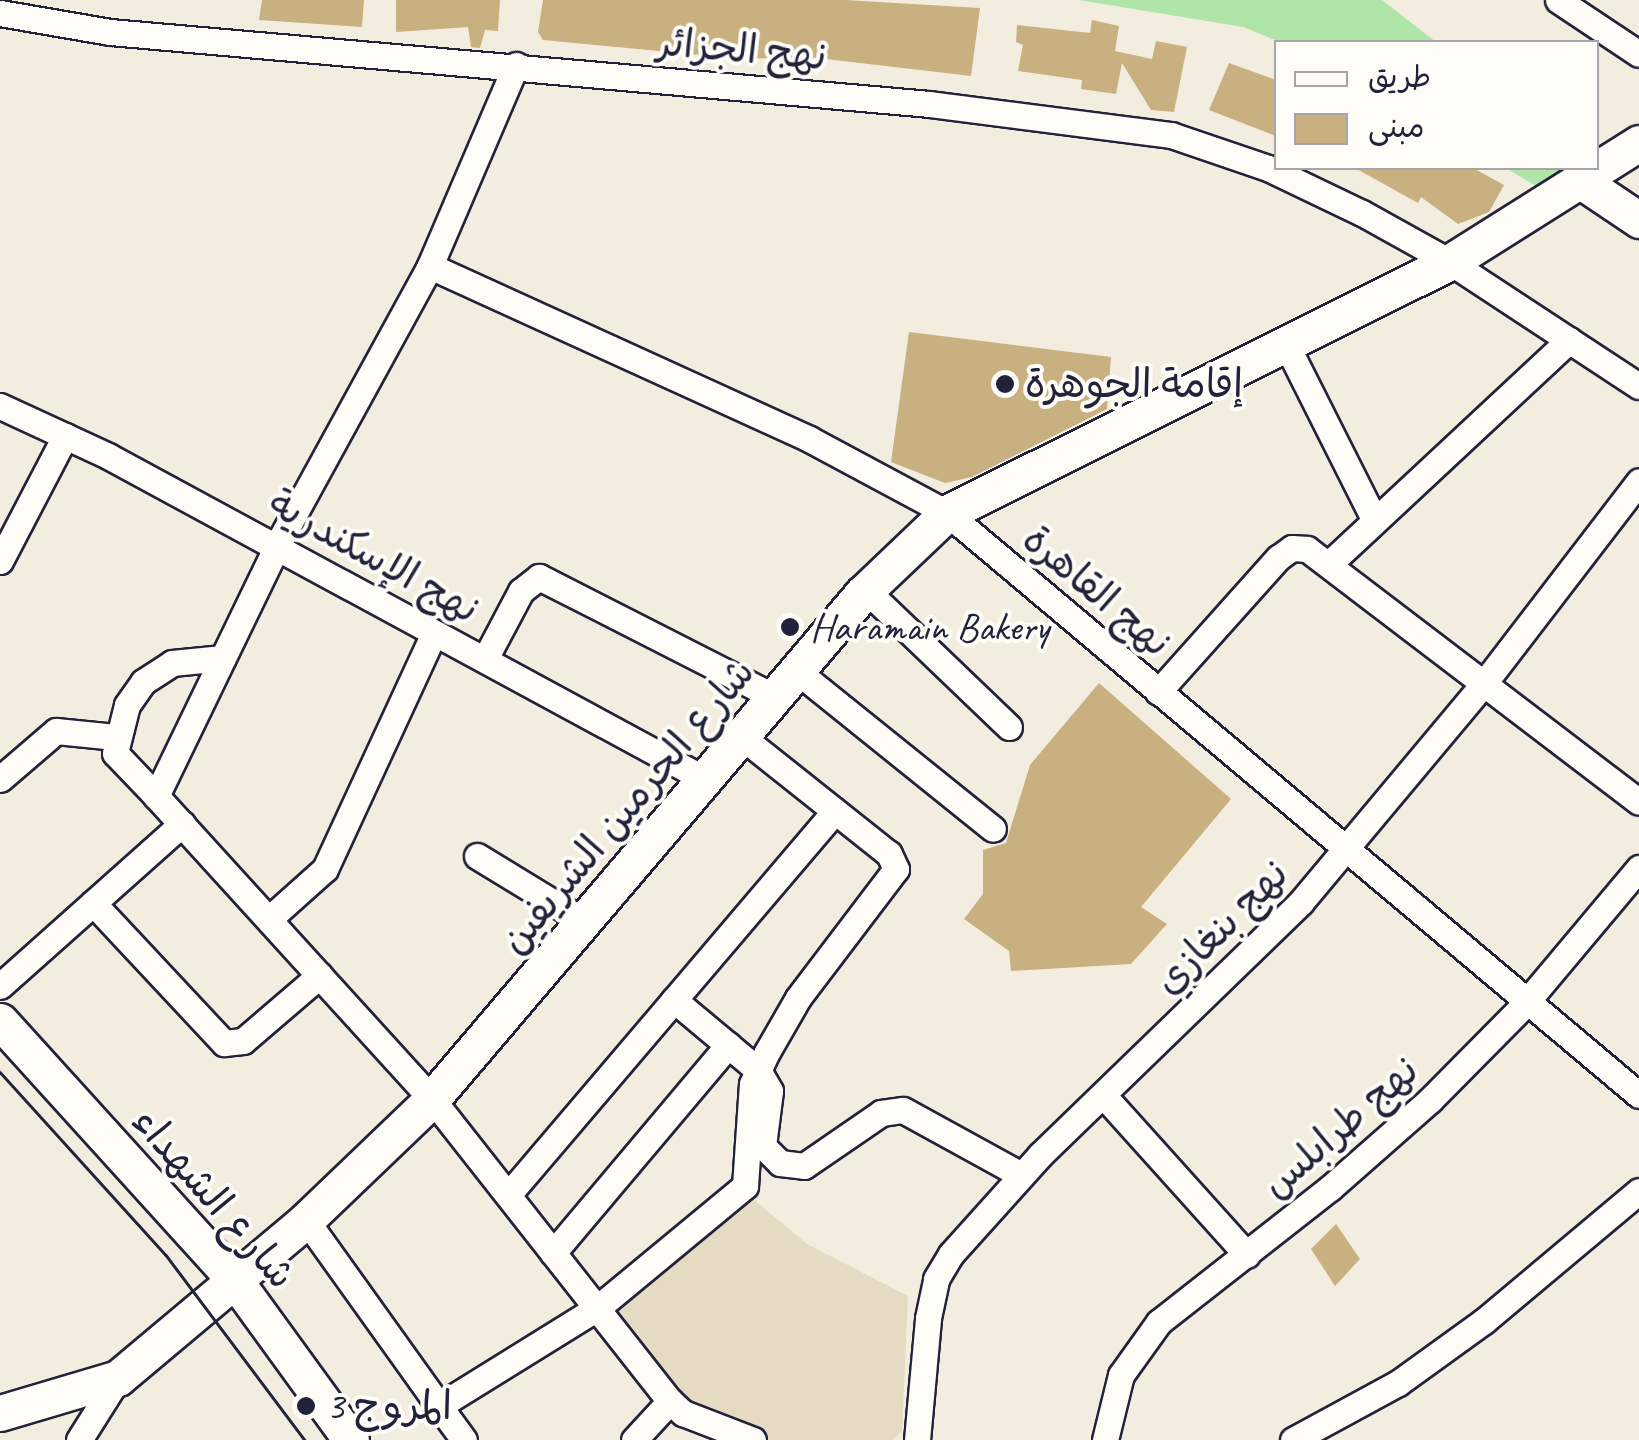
<!DOCTYPE html>
<html>
<head>
<meta charset="utf-8">
<style>
	body { margin:0 }
	#map { position:relative; width:1639px; height:1440px; overflow:hidden; background:#f2eddf; font-family:Caveat,"Playpen Sans Arabic",sans-serif }
	div>[style] { position:absolute }
	.built>* { inset:0; background:#e5dbc2 }
	.green>* { inset:0; background:#afe5a8 }
	.building>* { inset:0; background:#c8b080 }
	.roads { filter:drop-shadow(2px 0 #22223b) drop-shadow(-2px 0 #22223b) drop-shadow(0 2px #22223b) drop-shadow(0 -2px #22223b) }
	.street>* { height:25px; margin:-12.5px; padding:0 12.5px; transform-origin:12.5px; border-radius:12.5px; background:#fdfcf7 }
	.secondary>* { height:35px; margin:-17.5px; padding:0 17.5px; transform-origin:17.5px; border-radius:17.5px; background:#fdfcf7 }
	.tram>* { height:2.5px; margin:-1.25px; padding:0 1.25px; transform-origin:1.25px; border-radius:1.25px; background:#22223b }
	.dots>* { width:28px; height:28px; translate:-50% -50%; box-sizing:border-box; border:5px solid #fdfcf7; border-radius:50% }
	span { translate:-50% -50%; white-space:nowrap; text-align:center; line-height:1.15; -webkit-text-stroke:8px #fdfcf7; paint-order:stroke }
	.street-label { font-size:40px; color:#22223b }
	.poi-label { font-size:40px; color:#22223b }
	.left { translate:0 -50%; text-align:left }
	.legend { position:absolute; left:1274px; top:40px; width:325px; height:130px; box-sizing:border-box; background:#fdfcf7; border:2px solid #a5a5ac; margin:0; padding:12px 18px; list-style:none; font-size:30px; color:#22223b }
	.legend li { display:flex; align-items:center; gap:20px; height:50px }
	.legend b { width:50px; border:2px solid #a5a5ac }
</style>
</head>
<body>
<div id="map">
	<div class="built">
		<i style="clip-path:polygon(753px 1199px,807px 1244px,908px 1296px,902px 1431px,893px 1440px,761px 1440px,677px 1403px,609px 1319px)"></i>
	</div>
	<div class="green">
		<i style="clip-path:polygon(1079px 0,1382px 0,1436px 42px,1280px 42px,1243px 27px)"></i>
		<i style="clip-path:polygon(1506px 168px,1582px 168px,1543px 190px)"></i>
	</div>
	<div class="building">
		<i style="clip-path:polygon(262px 0,364px 0,362px 27px,259px 20px)"></i>
		<i style="clip-path:polygon(396px 0,500px 0,498px 31px,485px 30px,480px 48px,471px 47px,468px 27px,396px 32px)"></i>
		<i style="clip-path:polygon(543px 0,845px 0,980px 8px,971px 76px,809px 57px,743px 59px,543px 40px,538px 32px)"></i>
		<i style="clip-path:polygon(1092px 20px,1119px 26px,1115px 51px,1152px 59px,1156px 41px,1187px 47px,1174px 112px,1151px 110px,1122px 63px,1116px 94px,1081px 89px,1082px 80px,1018px 71px,1023px 45px,1016px 42px,1017px 25px,1090px 33px)"></i>
		<i style="clip-path:polygon(1229px 63px,1276px 80px,1276px 136px,1209px 110px)"></i>
		<i style="clip-path:polygon(1355px 168px,1473px 168px,1504px 185px,1489px 212px,1458px 224px,1421px 197px,1418px 203px)"></i>
		<i style="clip-path:polygon(909px 332px,1111px 357px,1107px 409px,972px 477px,945px 483px,891px 462px)"></i>
		<i style="clip-path:polygon(1099px 683px,1231px 799px,1141px 907px,1167px 924px,1131px 964px,1011px 971px,1009px 951px,964px 919px,983px 894px,983px 850px,1006px 843px,1030px 765px)"></i>
		<i style="clip-path:polygon(1336px 1224px,1360px 1259px,1335px 1286px,1311px 1249px)"></i>
	</div>
	<div class="roads">
		<div class="street">
			<i style="left:1558px;top:0;width:97px;rotate:33.7deg"></i>
			<i style="left:0;top:13px;width:112px;rotate:9.8deg"></i>
			<i style="left:110px;top:32px;width:822px;rotate:5.02deg"></i>
			<i style="left:929px;top:104px;width:244px;rotate:7.3deg"></i>
			<i style="left:1171px;top:135px;width:102px;rotate:18.8deg"></i>
			<i style="left:1268px;top:168px;width:104px;rotate:25.6deg"></i>
			<i style="left:1362px;top:213px;width:101px;rotate:29.1deg"></i>
			<i style="left:1450px;top:262px;width:226px;rotate:33.3deg"></i>
			<i style="left:516px;top:65px;width:219px;rotate:113.2deg"></i>
			<i style="left:430px;top:266px;width:319px;rotate:118.7deg"></i>
			<i style="left:277px;top:546px;width:278px;rotate:115.8deg"></i>
			<i style="left:156px;top:796px;width:410px;rotate:47.7deg"></i>
			<i style="left:432px;top:1099px;width:385px;rotate:51.8deg"></i>
			<i style="left:670px;top:1401px;width:18px;rotate:43deg"></i>
			<i style="left:683px;top:1413px;width:75px;rotate:21.1deg"></i>
			<i style="left:430px;top:266px;width:417px;rotate:24.5deg"></i>
			<i style="left:809px;top:439px;width:157px;rotate:28.2deg"></i>
			<i style="left:947px;top:513px;width:904px;rotate:40.07deg"></i>
			<i style="left:1286px;top:344px;width:198px;rotate:63.3deg"></i>
			<i style="left:0;top:406px;width:119px;rotate:24.8deg"></i>
			<i style="left:108px;top:456px;width:682px;rotate:28.44deg"></i>
			<i style="left:0;top:561px;width:141px;rotate:-62.5deg"></i>
			<i style="left:1330px;top:563px;width:327px;rotate:-43deg"></i>
			<i style="left:866px;top:590px;width:198px;rotate:43.8deg"></i>
			<i style="left:485px;top:659px;width:77px;rotate:-62.1deg"></i>
			<i style="left:521px;top:591px;width:23px;rotate:-38deg"></i>
			<i style="left:539px;top:577px;width:266px;rotate:27deg"></i>
			<i style="left:798px;top:672px;width:250px;rotate:38.8deg"></i>
			<i style="left:1158px;top:692px;width:180px;rotate:-48.2deg"></i>
			<i style="left:1278px;top:558px;width:17px;rotate:-36deg"></i>
			<i style="left:1292px;top:548px;width:15px;rotate:4deg"></i>
			<i style="left:1307px;top:549px;width:417px;rotate:37.3deg"></i>
			<i style="left:0;top:779px;width:74px;rotate:-40.6deg"></i>
			<i style="left:56px;top:731px;width:60px;rotate:5.7deg"></i>
			<i style="left:156px;top:796px;width:59px;rotate:-133.6deg"></i>
			<i style="left:115px;top:753px;width:49px;rotate:-76deg"></i>
			<i style="left:127px;top:705px;width:28px;rotate:-55deg"></i>
			<i style="left:143px;top:682px;width:35px;rotate:-33deg"></i>
			<i style="left:172px;top:663px;width:51px;rotate:-5.6deg"></i>
			<i style="left:477px;top:856px;width:127px;rotate:31.4deg"></i>
			<i style="left:93px;top:903px;width:192px;rotate:46.9deg"></i>
			<i style="left:224px;top:1043px;width:19px;rotate:-6deg"></i>
			<i style="left:243px;top:1041px;width:101px;rotate:-40.6deg"></i>
			<i style="left:269px;top:919px;width:75px;rotate:-41.8deg"></i>
			<i style="left:325px;top:869px;width:260px;rotate:-65.2deg"></i>
			<i style="left:0;top:986px;width:244px;rotate:-41.7deg"></i>
			<i style="left:674px;top:1000px;width:248px;rotate:-49.6deg"></i>
			<i style="left:1103px;top:1095px;width:215px;rotate:48deg"></i>
			<i style="left:508px;top:1195px;width:256px;rotate:-49.6deg"></i>
			<i style="left:674px;top:1000px;width:109px;rotate:39.8deg"></i>
			<i style="left:758px;top:1070px;width:24px;rotate:60deg"></i>
			<i style="left:770px;top:1091px;width:55px;rotate:97.3deg"></i>
			<i style="left:763px;top:1146px;width:24px;rotate:45deg"></i>
			<i style="left:780px;top:1163px;width:24px;rotate:7deg"></i>
			<i style="left:804px;top:1166px;width:93px;rotate:-34.5deg"></i>
			<i style="left:881px;top:1113px;width:22px;rotate:-8deg"></i>
			<i style="left:903px;top:1110px;width:135px;rotate:28.8deg"></i>
			<i style="left:306px;top:1220px;width:229px;rotate:54.4deg"></i>
			<i style="left:439px;top:1406px;width:190px;rotate:-31.8deg"></i>
			<i style="left:600px;top:1306px;width:188px;rotate:-39.6deg"></i>
			<i style="left:745px;top:1186px;width:102px;rotate:-86.1deg"></i>
			<i style="left:752px;top:1084px;width:35px;rotate:-65deg"></i>
			<i style="left:767px;top:1052px;width:62px;rotate:-60.1deg"></i>
			<i style="left:798px;top:998px;width:162px;rotate:-52.8deg"></i>
			<i style="left:896px;top:869px;width:17px;rotate:-115deg"></i>
			<i style="left:889px;top:854px;width:186px;rotate:-141.5deg"></i>
			<i style="left:553px;top:1253px;width:272px;rotate:-49.9deg"></i>
			<i style="left:439px;top:1406px;width:42px;rotate:53.7deg"></i>
			<i style="left:79px;top:1440px;width:73px;rotate:-57.8deg"></i>
			<i style="left:634px;top:1440px;width:53px;rotate:-47.3deg"></i>
			<i style="left:917px;top:1440px;width:122px;rotate:-84.8deg"></i>
			<i style="left:928px;top:1318px;width:40px;rotate:-78deg"></i>
			<i style="left:936px;top:1279px;width:29px;rotate:-59deg"></i>
			<i style="left:951px;top:1254px;width:133px;rotate:-48deg"></i>
			<i style="left:1040px;top:1155px;width:363px;rotate:-44.1deg"></i>
			<i style="left:1301px;top:902px;width:287px;rotate:-50.1deg"></i>
			<i style="left:1485px;top:682px;width:253px;rotate:-52.5deg"></i>
			<i style="left:1105px;top:1440px;width:67px;rotate:-76.2deg"></i>
			<i style="left:1121px;top:1375px;width:65px;rotate:-54.4deg"></i>
			<i style="left:1159px;top:1322px;width:217px;rotate:-38.1deg"></i>
			<i style="left:1330px;top:1188px;width:133px;rotate:-41.3deg"></i>
			<i style="left:1430px;top:1100px;width:134px;rotate:-45.3deg"></i>
			<i style="left:1524px;top:1005px;width:179px;rotate:-50deg"></i>
			<i style="left:1293px;top:1440px;width:119px;rotate:-28.5deg"></i>
			<i style="left:1398px;top:1383px;width:106px;rotate:-35.8deg"></i>
			<i style="left:1484px;top:1321px;width:202px;rotate:-40deg"></i>
		</div>
		<div class="secondary">
			<i style="left:1581px;top:181px;width:70px;rotate:33.9deg"></i>
			<i style="left:0;top:1021px;width:348px;rotate:47.8deg"></i>
			<i style="left:234px;top:1279px;width:199px;rotate:54deg"></i>
			<i style="left:0;top:1413px;width:123px;rotate:-16.5deg"></i>
			<i style="left:118px;top:1378px;width:246px;rotate:-40deg"></i>
			<i style="left:306px;top:1220px;width:175px;rotate:-43.8deg"></i>
			<i style="left:432px;top:1099px;width:663px;rotate:-49.59deg"></i>
			<i style="left:862px;top:594px;width:117px;rotate:-43.6deg"></i>
			<i style="left:947px;top:513px;width:562px;rotate:-26.52deg"></i>
			<i style="left:1450px;top:262px;width:223px;rotate:-32.2deg"></i>
		</div>
	</div>
	<div class="tram">
		<i style="left:0;top:1072px;width:247px;rotate:47.8deg"></i>
		<i style="left:166px;top:1255px;width:231px;rotate:53.1deg"></i>
	</div>
	<div class="dots">
		<i style="left:1005px;top:384px;background:#22223b"></i>
		<i style="left:790px;top:627px;background:#22223b"></i>
		<i style="left:306px;top:1406px;background:#22223b"></i>
	</div>
	<div class="street-label">
		<span style="left:742px;top:49px;rotate:5deg">نهج الجزائر</span>
		<span style="left:374px;top:556px;rotate:29deg">نهج الإسكندرية</span>
		<span style="left:1097px;top:591px;rotate:40deg">نهج القاهرة</span>
		<span style="left:627px;top:806px;rotate:-50deg">شارع الحرمين الشريفين</span>
		<span style="left:1221px;top:927px;rotate:-45deg">نهج بنغازي</span>
		<span style="left:1340px;top:1127px;rotate:-41deg">نهج طرابلس</span>
		<span style="left:214px;top:1198px;rotate:49deg">شارع الشهداء</span>
	</div>
	<div class="poi-label">
		<span class="left" style="left:1025px;top:384px">إقامة الجوهرة</span>
		<span class="left" style="left:810px;top:627px">Haramain Bakery</span>
		<span class="left" style="left:326px;top:1406px">المروج 3</span>
	</div>
	<ul class="legend">
	<li><b style="height:12px;background:#fdfcf7"></b>طريق</li>
	<li><b style="height:28px;background:#c8b080"></b>مبنى</li>
	</ul>
</div>
</body>
</html>
